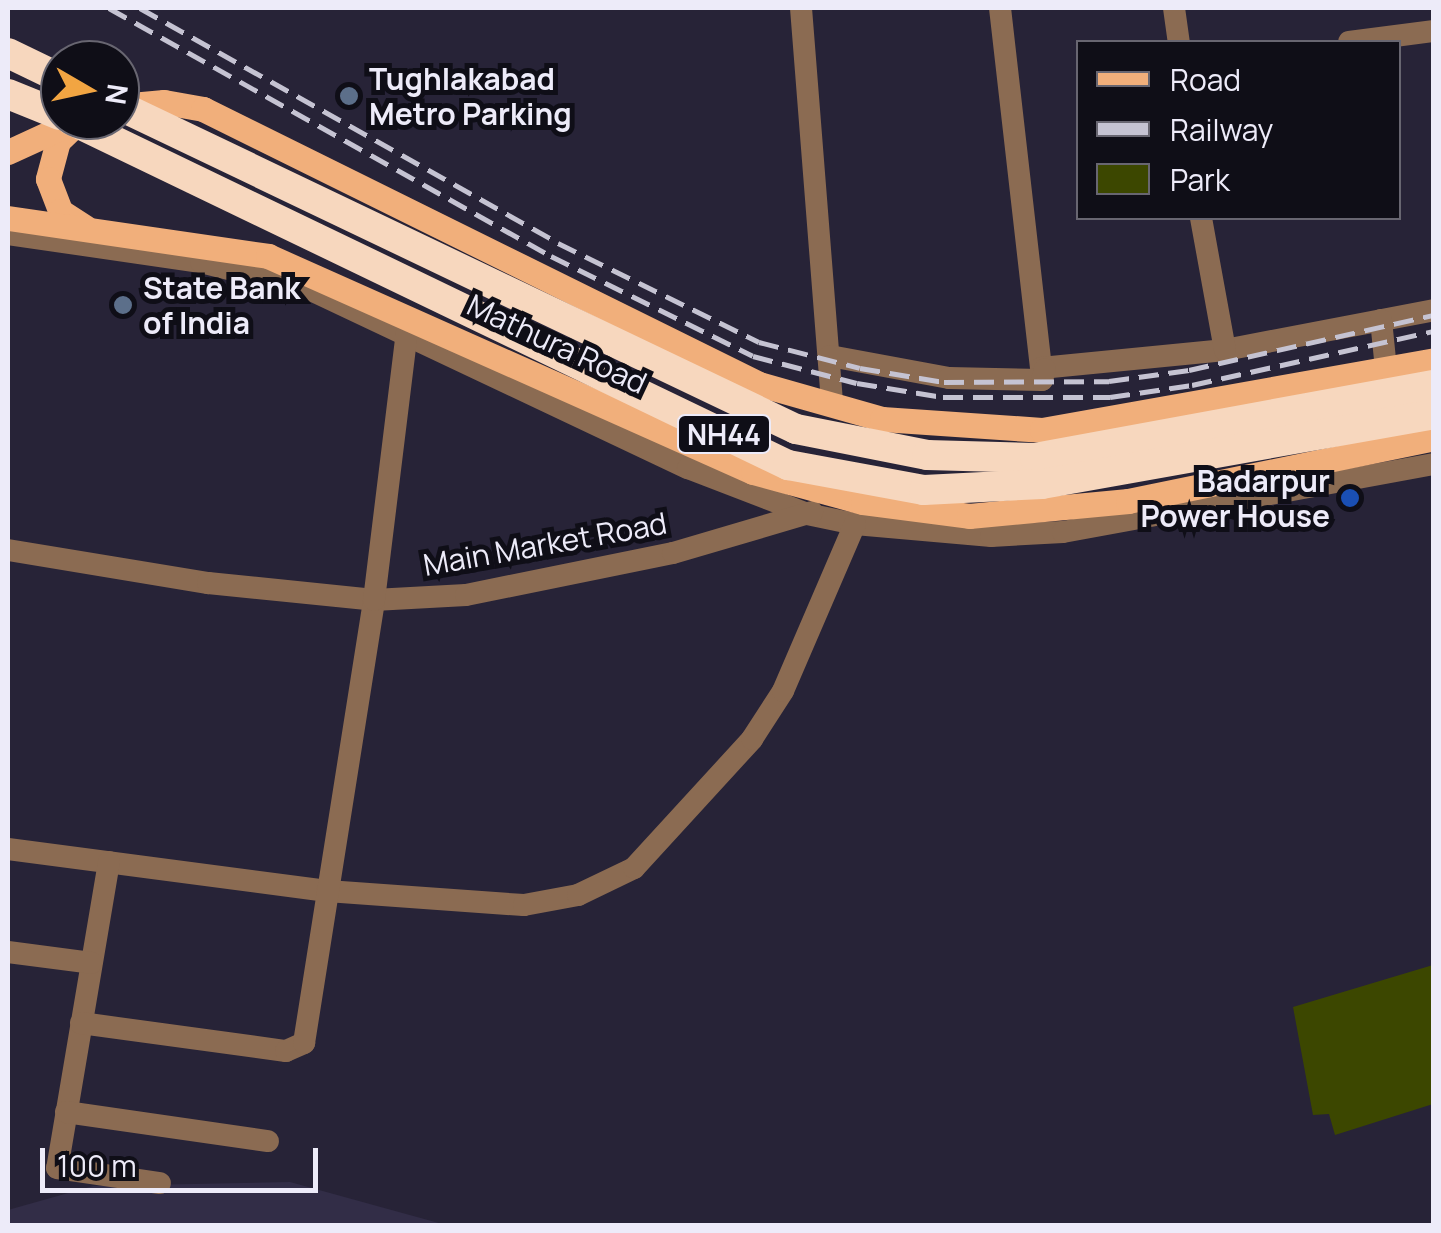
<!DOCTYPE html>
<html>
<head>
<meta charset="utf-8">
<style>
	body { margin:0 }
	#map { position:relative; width:1441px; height:1233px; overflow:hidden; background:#272337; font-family:Manrope,sans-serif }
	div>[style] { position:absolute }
	.built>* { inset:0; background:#322d47 }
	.green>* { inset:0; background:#3c4700 }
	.minor>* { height:22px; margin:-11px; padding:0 11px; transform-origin:11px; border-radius:11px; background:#8b6b52 }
	.major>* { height:25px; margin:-12.5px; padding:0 12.5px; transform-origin:12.5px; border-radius:12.5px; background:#f1af7b }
	.highway>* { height:30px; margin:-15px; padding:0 15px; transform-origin:15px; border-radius:15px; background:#f7d7be }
	.rail>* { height:5px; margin-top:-2.5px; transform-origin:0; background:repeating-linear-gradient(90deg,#c5c3d2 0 20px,transparent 0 30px) }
	.highway-bridge>* { height:30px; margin:-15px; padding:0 15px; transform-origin:15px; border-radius:15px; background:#f7d7be }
	.dots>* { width:28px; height:28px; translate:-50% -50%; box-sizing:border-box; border:5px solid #0f0e17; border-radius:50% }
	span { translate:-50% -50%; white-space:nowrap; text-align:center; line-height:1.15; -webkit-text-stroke:10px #0f0e17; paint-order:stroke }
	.shield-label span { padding:2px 8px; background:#0f0e17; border:2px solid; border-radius:8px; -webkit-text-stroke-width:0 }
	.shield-label { font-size:28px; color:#edebf9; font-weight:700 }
	.poi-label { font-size:30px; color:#edebf9; font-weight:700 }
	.left { translate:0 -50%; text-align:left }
	.right { translate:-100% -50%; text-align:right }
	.street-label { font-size:30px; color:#edebf9 }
	.frame { position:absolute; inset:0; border:10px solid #edebf9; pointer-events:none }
	.legend { position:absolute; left:1076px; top:40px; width:325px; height:180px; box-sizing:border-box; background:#0f0e17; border:2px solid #686671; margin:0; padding:12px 18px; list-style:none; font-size:30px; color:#edebf9 }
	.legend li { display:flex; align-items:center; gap:20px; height:50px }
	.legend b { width:50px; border:2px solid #686671 }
	.north { position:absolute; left:40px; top:40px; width:100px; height:100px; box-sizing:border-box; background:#0f0e17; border:2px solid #686671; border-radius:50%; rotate:99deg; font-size:28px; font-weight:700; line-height:40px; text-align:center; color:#edebf9 }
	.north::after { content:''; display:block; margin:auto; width:35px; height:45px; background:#f2a542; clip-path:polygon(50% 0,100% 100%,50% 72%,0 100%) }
	.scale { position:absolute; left:40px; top:1148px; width:278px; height:45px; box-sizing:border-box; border:5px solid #edebf9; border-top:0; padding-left:12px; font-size:30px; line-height:35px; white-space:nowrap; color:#edebf9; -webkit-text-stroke:8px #0f0e17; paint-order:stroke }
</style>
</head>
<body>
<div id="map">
	<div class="built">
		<i style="clip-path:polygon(290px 1182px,446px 1225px,8px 1226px,8px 1210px,93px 1186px)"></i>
	</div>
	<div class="green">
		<i style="clip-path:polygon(1433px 965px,1433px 1104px,1335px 1135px,1329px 1114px,1313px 1115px,1293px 1007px)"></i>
	</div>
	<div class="minor">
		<i style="left:801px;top:8px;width:398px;rotate:85.5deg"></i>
		<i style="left:1000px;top:8px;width:362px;rotate:83.5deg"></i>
		<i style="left:1041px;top:368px;width:185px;rotate:-5.6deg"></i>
		<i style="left:1225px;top:350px;width:213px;rotate:-10.8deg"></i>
		<i style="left:1174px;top:8px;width:34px;rotate:82deg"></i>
		<i style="left:1349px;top:42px;width:86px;rotate:-7.4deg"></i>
		<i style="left:1201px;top:218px;width:134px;rotate:79.7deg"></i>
		<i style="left:8px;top:234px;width:195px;rotate:8.3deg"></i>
		<i style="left:201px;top:262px;width:114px;rotate:14.3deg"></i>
		<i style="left:311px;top:290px;width:417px;rotate:25.3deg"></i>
		<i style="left:688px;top:468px;width:128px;rotate:21.1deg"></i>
		<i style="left:807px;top:514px;width:49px;rotate:11.8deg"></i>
		<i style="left:855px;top:524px;width:137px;rotate:5deg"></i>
		<i style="left:991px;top:536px;width:72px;rotate:-3.2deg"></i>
		<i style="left:1063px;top:532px;width:377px;rotate:-10.4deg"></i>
		<i style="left:1381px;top:320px;width:49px;rotate:84.2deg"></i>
		<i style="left:830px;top:356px;width:121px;rotate:10.5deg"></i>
		<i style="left:949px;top:378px;width:93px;rotate:1.2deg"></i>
		<i style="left:1042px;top:380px;width:11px;rotate:-75deg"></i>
		<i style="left:8px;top:550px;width:203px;rotate:9.4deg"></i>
		<i style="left:208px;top:583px;width:167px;rotate:5.8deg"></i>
		<i style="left:374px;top:600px;width:92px;rotate:-3.1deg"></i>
		<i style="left:466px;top:595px;width:211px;rotate:-11.5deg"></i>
		<i style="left:673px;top:553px;width:145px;rotate:-16.4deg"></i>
		<i style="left:8px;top:849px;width:322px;rotate:7.5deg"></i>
		<i style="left:327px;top:891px;width:197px;rotate:4.1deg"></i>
		<i style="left:524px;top:905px;width:55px;rotate:-10.5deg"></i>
		<i style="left:578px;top:895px;width:62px;rotate:-25.7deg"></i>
		<i style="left:634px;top:868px;width:175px;rotate:-47.5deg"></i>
		<i style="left:752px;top:739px;width:57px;rotate:-57.1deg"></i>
		<i style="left:783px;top:691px;width:182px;rotate:-66.7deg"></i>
		<i style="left:109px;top:862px;width:310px;rotate:99.6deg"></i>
		<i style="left:57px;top:1168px;width:104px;rotate:8.3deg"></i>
		<i style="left:8px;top:952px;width:84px;rotate:7.5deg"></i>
		<i style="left:81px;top:1023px;width:207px;rotate:7.8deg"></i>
		<i style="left:286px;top:1051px;width:20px;rotate:-24deg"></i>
		<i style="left:304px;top:1043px;width:448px;rotate:-81deg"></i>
		<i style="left:374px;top:600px;width:269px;rotate:-83deg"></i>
		<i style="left:66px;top:1112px;width:204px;rotate:8.2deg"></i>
	</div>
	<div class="major">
		<i style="left:120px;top:106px;width:44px;rotate:-5.2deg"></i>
		<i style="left:164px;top:102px;width:40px;rotate:10deg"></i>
		<i style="left:203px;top:109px;width:620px;rotate:26.32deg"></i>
		<i style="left:759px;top:384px;width:128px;rotate:15.9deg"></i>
		<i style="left:882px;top:419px;width:160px;rotate:3.9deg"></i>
		<i style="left:1042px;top:430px;width:398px;rotate:-10.1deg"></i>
		<i style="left:80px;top:120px;width:30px;rotate:136deg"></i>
		<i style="left:58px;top:141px;width:39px;rotate:105deg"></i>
		<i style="left:48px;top:179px;width:34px;rotate:69deg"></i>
		<i style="left:60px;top:211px;width:30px;rotate:33deg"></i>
		<i style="left:8px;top:152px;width:65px;rotate:-24.6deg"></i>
		<i style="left:8px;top:218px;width:263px;rotate:8.3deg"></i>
		<i style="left:268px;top:256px;width:531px;rotate:24.01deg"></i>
		<i style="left:753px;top:472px;width:114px;rotate:15.3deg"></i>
		<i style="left:863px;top:502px;width:107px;rotate:7.5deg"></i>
		<i style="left:969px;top:516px;width:160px;rotate:-5.4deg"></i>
		<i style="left:1128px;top:501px;width:312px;rotate:-11.6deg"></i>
	</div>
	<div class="highway">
		<i style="left:8px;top:53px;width:58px;rotate:25.7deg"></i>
		<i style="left:8px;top:94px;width:56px;rotate:22deg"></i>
	</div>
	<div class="rail">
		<i style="left:109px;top:8px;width:507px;rotate:29.3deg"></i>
		<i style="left:551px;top:256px;width:225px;rotate:26.3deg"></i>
		<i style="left:753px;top:356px;width:107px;rotate:14.6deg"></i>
		<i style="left:857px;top:383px;width:87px;rotate:9.2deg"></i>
		<i style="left:943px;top:397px;width:167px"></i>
		<i style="left:1110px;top:397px;width:83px;rotate:-8.3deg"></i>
		<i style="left:1192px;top:385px;width:248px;rotate:-12.6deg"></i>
		<i style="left:140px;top:8px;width:480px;rotate:29.3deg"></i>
		<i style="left:558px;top:243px;width:224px;rotate:26.2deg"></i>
		<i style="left:759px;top:342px;width:104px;rotate:14.4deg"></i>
		<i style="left:860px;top:368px;width:85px;rotate:9.5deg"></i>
		<i style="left:944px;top:382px;width:165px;rotate:-0.3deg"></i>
		<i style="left:1109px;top:381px;width:81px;rotate:-7.8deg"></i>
		<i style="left:1189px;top:370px;width:251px;rotate:-12.7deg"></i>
	</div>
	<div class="highway-bridge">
		<i style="left:120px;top:106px;width:749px;rotate:25.54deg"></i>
		<i style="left:796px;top:429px;width:134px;rotate:11.2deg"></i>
		<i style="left:927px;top:455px;width:108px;rotate:1.6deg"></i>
		<i style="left:1035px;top:458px;width:406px;rotate:-10.4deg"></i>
		<i style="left:71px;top:120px;width:796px;rotate:25.7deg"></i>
		<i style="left:788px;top:465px;width:138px;rotate:10.4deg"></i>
		<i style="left:924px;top:490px;width:118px;rotate:-2.9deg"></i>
		<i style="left:1042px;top:484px;width:398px;rotate:-10.1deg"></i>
	</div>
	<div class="dots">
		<i style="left:349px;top:96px;background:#5c6f8a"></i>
		<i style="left:123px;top:305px;background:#5c6f8a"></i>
		<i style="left:1350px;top:498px;background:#1a4fb4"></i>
	</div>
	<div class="shield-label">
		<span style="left:724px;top:434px">NH44</span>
	</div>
	<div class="poi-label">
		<span class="left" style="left:369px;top:96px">Tughlakabad<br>Metro Parking</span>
		<span class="left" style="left:143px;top:305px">State Bank<br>of India</span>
		<span class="right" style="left:1330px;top:498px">Badarpur<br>Power House</span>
	</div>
	<div class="street-label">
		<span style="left:557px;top:344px;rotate:25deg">Mathura Road</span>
		<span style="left:545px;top:544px;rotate:-10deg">Main Market Road</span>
	</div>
	<div class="frame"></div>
	<ul class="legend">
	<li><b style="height:12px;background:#f1af7b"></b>Road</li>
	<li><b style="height:12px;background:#c5c3d2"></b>Railway</li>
	<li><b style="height:28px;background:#3c4700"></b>Park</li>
	</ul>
	<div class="north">N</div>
	<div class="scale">100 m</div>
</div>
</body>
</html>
